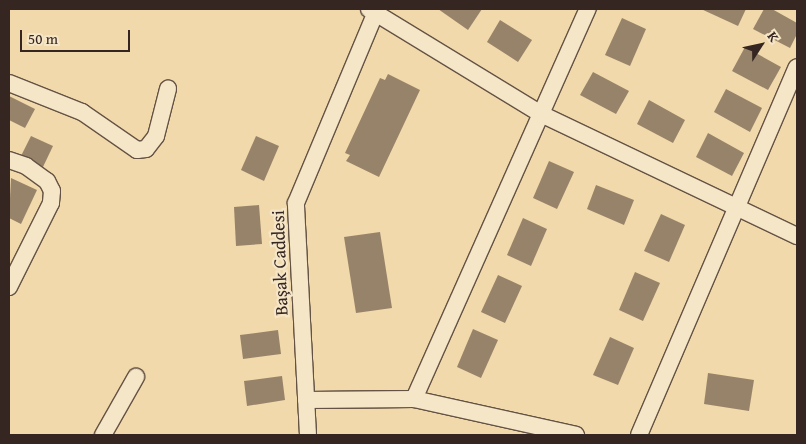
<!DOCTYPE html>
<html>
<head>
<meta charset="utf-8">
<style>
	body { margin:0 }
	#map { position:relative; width:806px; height:444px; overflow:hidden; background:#f1d9ab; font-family:"Gentium Book Plus",serif }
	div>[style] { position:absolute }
	.building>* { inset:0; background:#978369 }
	.roads { filter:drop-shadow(1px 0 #645344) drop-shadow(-1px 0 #645344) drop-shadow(0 1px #645344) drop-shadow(0 -1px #645344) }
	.minor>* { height:16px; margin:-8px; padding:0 8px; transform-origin:8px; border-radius:8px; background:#f6e6c8 }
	span { translate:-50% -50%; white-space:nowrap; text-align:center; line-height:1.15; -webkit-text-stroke:4.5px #f6e6c8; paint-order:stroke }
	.street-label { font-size:18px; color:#352621 }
	.frame { position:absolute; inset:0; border:10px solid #352621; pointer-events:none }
	.north { position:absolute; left:736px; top:20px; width:50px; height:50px; -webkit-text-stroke:4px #f6e6c8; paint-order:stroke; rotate:55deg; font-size:14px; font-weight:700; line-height:20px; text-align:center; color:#352621 }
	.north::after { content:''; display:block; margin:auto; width:18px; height:22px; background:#352621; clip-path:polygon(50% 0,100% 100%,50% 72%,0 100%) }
	.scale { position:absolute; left:20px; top:30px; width:110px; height:22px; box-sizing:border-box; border:2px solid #352621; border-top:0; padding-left:6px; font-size:15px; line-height:18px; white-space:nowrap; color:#352621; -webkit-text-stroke:4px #f6e6c8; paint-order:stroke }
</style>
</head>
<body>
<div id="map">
	<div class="building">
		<i style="clip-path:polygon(438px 9px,482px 9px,468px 30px)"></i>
		<i style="clip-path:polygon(701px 9px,746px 9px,738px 26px)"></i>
		<i style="clip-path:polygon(764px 9px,772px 9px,797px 23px,797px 34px,790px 48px,753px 29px)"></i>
		<i style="clip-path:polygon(622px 18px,646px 29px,630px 66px,605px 55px)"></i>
		<i style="clip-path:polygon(500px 20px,532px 40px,518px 62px,487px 42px)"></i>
		<i style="clip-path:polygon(745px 47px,781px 67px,768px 90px,732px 71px)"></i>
		<i style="clip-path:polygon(593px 72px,629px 91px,616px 114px,580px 95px)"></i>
		<i style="clip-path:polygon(388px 74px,420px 90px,379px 177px,346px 161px,350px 155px,345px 153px,380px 78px,385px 80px)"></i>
		<i style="clip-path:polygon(726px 89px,762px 108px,750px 132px,714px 112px)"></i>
		<i style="clip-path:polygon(9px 96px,35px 109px,25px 128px,9px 120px)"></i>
		<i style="clip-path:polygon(649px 100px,685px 120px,673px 143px,637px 124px)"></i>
		<i style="clip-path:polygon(708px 133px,744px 153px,732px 176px,696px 157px)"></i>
		<i style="clip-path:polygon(31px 136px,53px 146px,42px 169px,20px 158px)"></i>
		<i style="clip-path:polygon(256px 136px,279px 146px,264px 181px,241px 170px)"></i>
		<i style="clip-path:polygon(549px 161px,574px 172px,557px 209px,533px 198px)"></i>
		<i style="clip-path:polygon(11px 178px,37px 190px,21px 224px,9px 218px)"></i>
		<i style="clip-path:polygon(596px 185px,634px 200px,624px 225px,587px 209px)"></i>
		<i style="clip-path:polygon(259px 205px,262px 244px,236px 246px,234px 207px)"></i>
		<i style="clip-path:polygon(661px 214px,685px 225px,669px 262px,644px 251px)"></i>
		<i style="clip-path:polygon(523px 218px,547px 229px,531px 266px,507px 255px)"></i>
		<i style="clip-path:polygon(380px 232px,392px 308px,356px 313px,344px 237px)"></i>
		<i style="clip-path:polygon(635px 272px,660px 283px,643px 321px,619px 310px)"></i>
		<i style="clip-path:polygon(498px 275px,522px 286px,505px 323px,481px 312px)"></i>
		<i style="clip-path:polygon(473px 329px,498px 340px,481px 378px,457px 367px)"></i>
		<i style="clip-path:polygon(278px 330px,281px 354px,243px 359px,240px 335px)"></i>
		<i style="clip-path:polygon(610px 337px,634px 348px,618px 385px,593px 375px)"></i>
		<i style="clip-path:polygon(708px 373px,754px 380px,749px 411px,704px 404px)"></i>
		<i style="clip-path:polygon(282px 376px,285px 400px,247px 406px,244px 381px)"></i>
	</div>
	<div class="roads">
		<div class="minor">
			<i style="left:369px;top:9px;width:202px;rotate:31.4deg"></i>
			<i style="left:541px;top:114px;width:284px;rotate:25.5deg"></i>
			<i style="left:9px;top:83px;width:79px;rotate:21.7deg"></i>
			<i style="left:82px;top:112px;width:67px;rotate:34.6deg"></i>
			<i style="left:137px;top:150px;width:9px;rotate:-6deg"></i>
			<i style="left:146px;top:149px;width:16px;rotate:-52deg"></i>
			<i style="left:156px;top:136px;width:49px;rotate:-75.7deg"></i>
			<i style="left:9px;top:160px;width:18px;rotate:19deg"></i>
			<i style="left:26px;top:166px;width:26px;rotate:36deg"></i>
			<i style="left:47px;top:181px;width:11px;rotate:63deg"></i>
			<i style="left:52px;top:191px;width:12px;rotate:95deg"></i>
			<i style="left:51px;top:203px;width:94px;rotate:116.6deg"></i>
			<i style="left:414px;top:399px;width:427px;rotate:-66deg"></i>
			<i style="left:306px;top:400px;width:108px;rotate:-0.5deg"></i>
			<i style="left:414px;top:399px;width:166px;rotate:12.5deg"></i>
			<i style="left:103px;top:435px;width:67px;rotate:-60.4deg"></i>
			<i style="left:308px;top:435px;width:232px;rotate:-93deg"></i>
			<i style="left:296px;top:203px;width:205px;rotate:-67.3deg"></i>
			<i style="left:639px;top:435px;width:400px;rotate:-66.8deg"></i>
		</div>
	</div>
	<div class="street-label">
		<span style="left:280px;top:263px;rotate:-92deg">Başak Caddesi</span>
	</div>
	<div class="frame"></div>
	<div class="north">K</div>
	<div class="scale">50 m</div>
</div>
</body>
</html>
